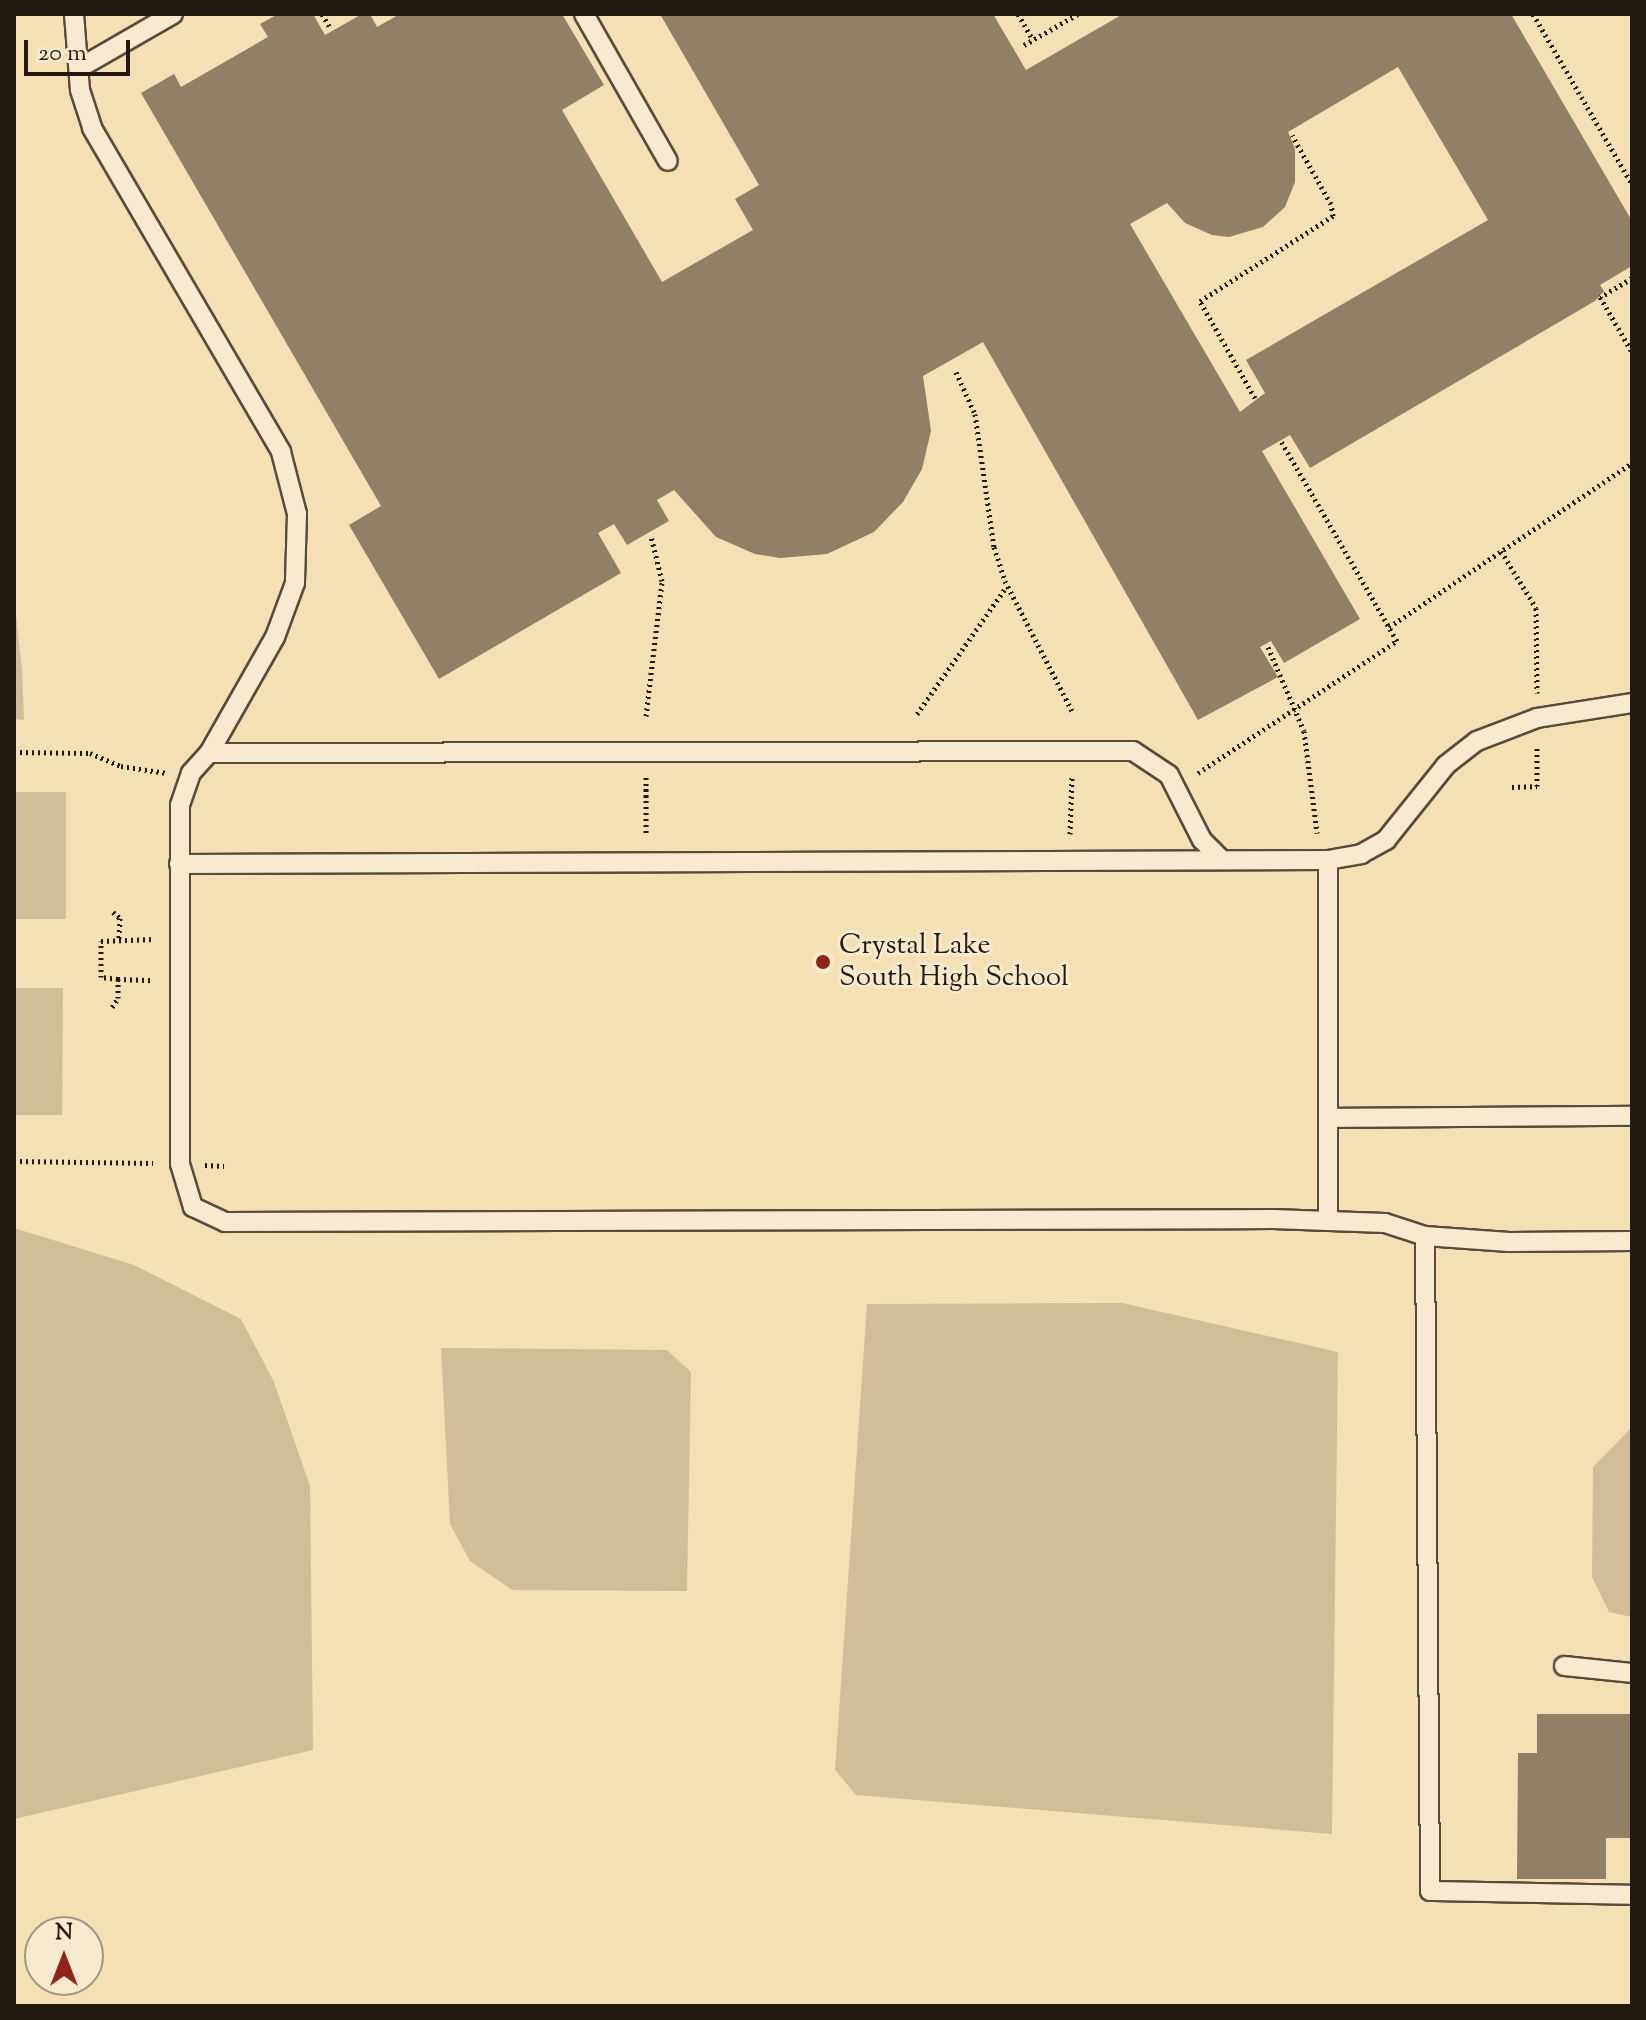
<!DOCTYPE html>
<html>
<head>
<meta charset="utf-8">
<style>
	body { margin:0 }
	#map { position:relative; width:1646px; height:2020px; overflow:hidden; background:#f5dfb4; font-family:"Sorts Mill Goudy",serif }
	div>[style] { position:absolute }
	.green>* { inset:0; background:#d1be98 }
	.building>* { inset:0; background:#908066 }
	.path>* { height:5px; margin-top:-2.5px; transform-origin:0; background:repeating-linear-gradient(90deg,#221a11 0 2px,transparent 0 6px) }
	.roads { filter:drop-shadow(2px 0 #574b3a) drop-shadow(-2px 0 #574b3a) drop-shadow(0 2px #574b3a) drop-shadow(0 -2px #574b3a) }
	.service>* { height:18px; margin:-9px; padding:0 9px; transform-origin:9px; border-radius:9px; background:#f8eace }
	.dots>* { width:22px; height:22px; translate:-50% -50%; box-sizing:border-box; border:4px solid #f8eace; border-radius:50% }
	span { translate:-50% -50%; white-space:nowrap; text-align:center; line-height:1.15; -webkit-text-stroke:6px #f8eace; paint-order:stroke }
	.poi-label { font-size:28px; color:#221a11 }
	.left { translate:0 -50%; text-align:left }
	.frame { position:absolute; inset:0; border:16px solid #221a11; pointer-events:none }
	.north { position:absolute; left:24px; top:1916px; width:80px; height:80px; box-sizing:border-box; background:#f8eace; border:2px solid #a29782; border-radius:50%; rotate:0deg; font-size:22px; font-weight:700; line-height:32px; text-align:center; color:#221a11 }
	.north::after { content:''; display:block; margin:auto; width:28px; height:36px; background:#8f2418; clip-path:polygon(50% 0,100% 100%,50% 72%,0 100%) }
	.scale { position:absolute; left:24px; top:40px; width:106px; height:36px; box-sizing:border-box; border:4px solid #221a11; border-top:0; padding-left:10px; font-size:24px; line-height:28px; white-space:nowrap; color:#221a11; -webkit-text-stroke:6px #f8eace; paint-order:stroke }
</style>
</head>
<body>
<div id="map">
	<div class="green">
		<i style="clip-path:polygon(14px 596px,22px 670px,24px 720px,14px 719px)"></i>
		<i style="clip-path:polygon(14px 792px,66px 792px,66px 919px,14px 919px)"></i>
		<i style="clip-path:polygon(14px 988px,63px 988px,62px 1115px,14px 1115px)"></i>
		<i style="clip-path:polygon(14px 1228px,134px 1265px,241px 1319px,274px 1382px,310px 1486px,313px 1750px,14px 1819px)"></i>
		<i style="clip-path:polygon(1122px 1303px,1338px 1352px,1332px 1834px,856px 1795px,835px 1770px,867px 1304px)"></i>
		<i style="clip-path:polygon(441px 1348px,667px 1350px,691px 1372px,687px 1591px,512px 1590px,470px 1561px,450px 1524px)"></i>
		<i style="clip-path:polygon(1632px 1427px,1632px 1617px,1609px 1612px,1592px 1577px,1593px 1467px)"></i>
	</div>
	<div class="building">
		<i style="clip-path:polygon(evenodd,278px 14px,313px 14px,325px 35px,362px 14px,370px 14px,377px 27px,400px 14px,562px 14px,604px 85px,562px 110px,662px 282px,753px 230px,735px 199px,759px 185px,660px 14px,993px 14px,1026px 70px,1123px 14px,1511px 14px,1632px 221px,1632px 266px,1600px 285px,1604px 291px,1595px 301px,1310px 468px,1290px 435px,1262px 451px,1360px 619px,1284px 663px,1271px 641px,1260px 647px,1278px 677px,1198px 720px,983px 342px,923px 376px,931px 431px,922px 469px,903px 502px,874px 532px,827px 554px,780px 558px,755px 554px,716px 537px,674px 490px,657px 500px,669px 521px,627px 545px,614px 524px,598px 533px,621px 573px,439px 679px,349px 525px,381px 506px,141px 93px,174px 74px,181px 87px,268px 37px,260px 24px,278px 14px,1398px 67px,1488px 220px,1246px 360px,1265px 393px,1240px 412px,1130px 224px,1167px 203px,1185px 223px,1212px 235px,1229px 237px,1263px 227px,1285px 207px,1295px 182px,1295px 149px,1288px 132px,1398px 67px)"></i>
		<i style="clip-path:polygon(1537px 1714px,1632px 1714px,1632px 1838px,1606px 1838px,1606px 1879px,1517px 1879px,1518px 1753px,1537px 1753px)"></i>
	</div>
	<div class="path">
		<i style="left:322px;top:14px;width:16px;rotate:60deg"></i>
		<i style="left:1018px;top:14px;width:30px;rotate:60deg"></i>
		<i style="left:1533px;top:14px;width:197px;rotate:59.8deg"></i>
		<i style="left:1024px;top:45px;width:62px;rotate:-29.9deg"></i>
		<i style="left:1632px;top:278px;width:37px;rotate:149deg"></i>
		<i style="left:1600px;top:297px;width:64px;rotate:59.8deg"></i>
		<i style="left:956px;top:372px;width:46px;rotate:65.7deg"></i>
		<i style="left:975px;top:414px;width:134px;rotate:81.9deg"></i>
		<i style="left:994px;top:547px;width:36px;rotate:72deg"></i>
		<i style="left:1005px;top:581px;width:148px;rotate:62.7deg"></i>
		<i style="left:1255px;top:398px;width:112px;rotate:-119.6deg"></i>
		<i style="left:1200px;top:301px;width:158px;rotate:-32.6deg"></i>
		<i style="left:1333px;top:216px;width:12px;rotate:-99deg"></i>
		<i style="left:1331px;top:204px;width:79px;rotate:-119.5deg"></i>
		<i style="left:1501px;top:551px;width:67px;rotate:58.4deg"></i>
		<i style="left:1536px;top:608px;width:85px;rotate:89.3deg"></i>
		<i style="left:1389px;top:627px;width:293px;rotate:-34deg"></i>
		<i style="left:1268px;top:647px;width:91px;rotate:66.8deg"></i>
		<i style="left:1304px;top:731px;width:103px;rotate:82.7deg"></i>
		<i style="left:917px;top:714px;width:156px;rotate:-54.9deg"></i>
		<i style="left:646px;top:716px;width:136px;rotate:-83.2deg"></i>
		<i style="left:662px;top:581px;width:46px;rotate:-103.7deg"></i>
		<i style="left:14px;top:752px;width:76px;rotate:0.8deg"></i>
		<i style="left:90px;top:753px;width:34px;rotate:23deg"></i>
		<i style="left:121px;top:766px;width:46px;rotate:8.8deg"></i>
		<i style="left:1198px;top:773px;width:239px;rotate:-33.6deg"></i>
		<i style="left:1397px;top:641px;width:231px;rotate:-120.1deg"></i>
		<i style="left:646px;top:777px;width:58px;rotate:90deg"></i>
		<i style="left:1512px;top:787px;width:25px;rotate:-2deg"></i>
		<i style="left:1537px;top:786px;width:41px;rotate:-90deg"></i>
		<i style="left:1070px;top:834px;width:58px;rotate:-88deg"></i>
		<i style="left:113px;top:912px;width:9px;rotate:41deg"></i>
		<i style="left:120px;top:918px;width:21px;rotate:93deg"></i>
		<i style="left:118px;top:979px;width:35px;rotate:2deg"></i>
		<i style="left:112px;top:1007px;width:11px;rotate:-56deg"></i>
		<i style="left:118px;top:998px;width:19px;rotate:-90deg"></i>
		<i style="left:118px;top:979px;width:17px;rotate:-173deg"></i>
		<i style="left:101px;top:977px;width:36px;rotate:-90deg"></i>
		<i style="left:101px;top:941px;width:53px;rotate:-2.2deg"></i>
		<i style="left:14px;top:1161px;width:139px;rotate:0.8deg"></i>
		<i style="left:205px;top:1165px;width:19px;rotate:3deg"></i>
	</div>
	<div class="roads">
		<div class="service">
			<i style="left:74px;top:14px;width:76px;rotate:85.5deg"></i>
			<i style="left:80px;top:90px;width:40px;rotate:72deg"></i>
			<i style="left:92px;top:128px;width:375px;rotate:59.7deg"></i>
			<i style="left:281px;top:452px;width:64px;rotate:75.5deg"></i>
			<i style="left:297px;top:514px;width:69px;rotate:91.7deg"></i>
			<i style="left:295px;top:583px;width:58px;rotate:110.3deg"></i>
			<i style="left:275px;top:637px;width:133px;rotate:119.6deg"></i>
			<i style="left:209px;top:753px;width:27px;rotate:132deg"></i>
			<i style="left:191px;top:773px;width:34px;rotate:109deg"></i>
			<i style="left:180px;top:805px;width:359px;rotate:90deg"></i>
			<i style="left:180px;top:1164px;width:45px;rotate:73.2deg"></i>
			<i style="left:193px;top:1207px;width:35px;rotate:25deg"></i>
			<i style="left:225px;top:1222px;width:1048px;rotate:-0.16deg"></i>
			<i style="left:1273px;top:1219px;width:112px;rotate:2deg"></i>
			<i style="left:1385px;top:1223px;width:42px;rotate:18deg"></i>
			<i style="left:1425px;top:1236px;width:84px;rotate:4.1deg"></i>
			<i style="left:1509px;top:1242px;width:123px;rotate:-0.5deg"></i>
			<i style="left:584px;top:14px;width:169px;rotate:60.3deg"></i>
			<i style="left:81px;top:67px;width:106px;rotate:-29.9deg"></i>
			<i style="left:209px;top:753px;width:924px;rotate:-0.12deg"></i>
			<i style="left:1133px;top:751px;width:43px;rotate:33.7deg"></i>
			<i style="left:1169px;top:775px;width:73px;rotate:63.1deg"></i>
			<i style="left:1202px;top:840px;width:28px;rotate:45deg"></i>
			<i style="left:1328px;top:860px;width:258px;rotate:90deg"></i>
			<i style="left:1328px;top:1118px;width:304px;rotate:-0.4deg"></i>
			<i style="left:179px;top:864px;width:1149px;rotate:-0.2deg"></i>
			<i style="left:1328px;top:860px;width:34px;rotate:-10deg"></i>
			<i style="left:1361px;top:854px;width:29px;rotate:-29deg"></i>
			<i style="left:1386px;top:840px;width:96px;rotate:-51.3deg"></i>
			<i style="left:1446px;top:765px;width:39px;rotate:-38deg"></i>
			<i style="left:1477px;top:741px;width:64px;rotate:-21deg"></i>
			<i style="left:1537px;top:718px;width:96px;rotate:-9deg"></i>
			<i style="left:1328px;top:1118px;width:103px;rotate:90deg"></i>
			<i style="left:1425px;top:1236px;width:655px;rotate:89.56deg"></i>
			<i style="left:1430px;top:1891px;width:202px;rotate:1.1deg"></i>
			<i style="left:1564px;top:1666px;width:68px;rotate:5.9deg"></i>
		</div>
	</div>
	<div class="dots">
		<i style="left:823px;top:962px;background:#8f2418"></i>
	</div>
	<div class="poi-label">
		<span class="left" style="left:839px;top:962px">Crystal Lake<br>South High School</span>
	</div>
	<div class="frame"></div>
	<div class="north">N</div>
	<div class="scale">20 m</div>
</div>
</body>
</html>
